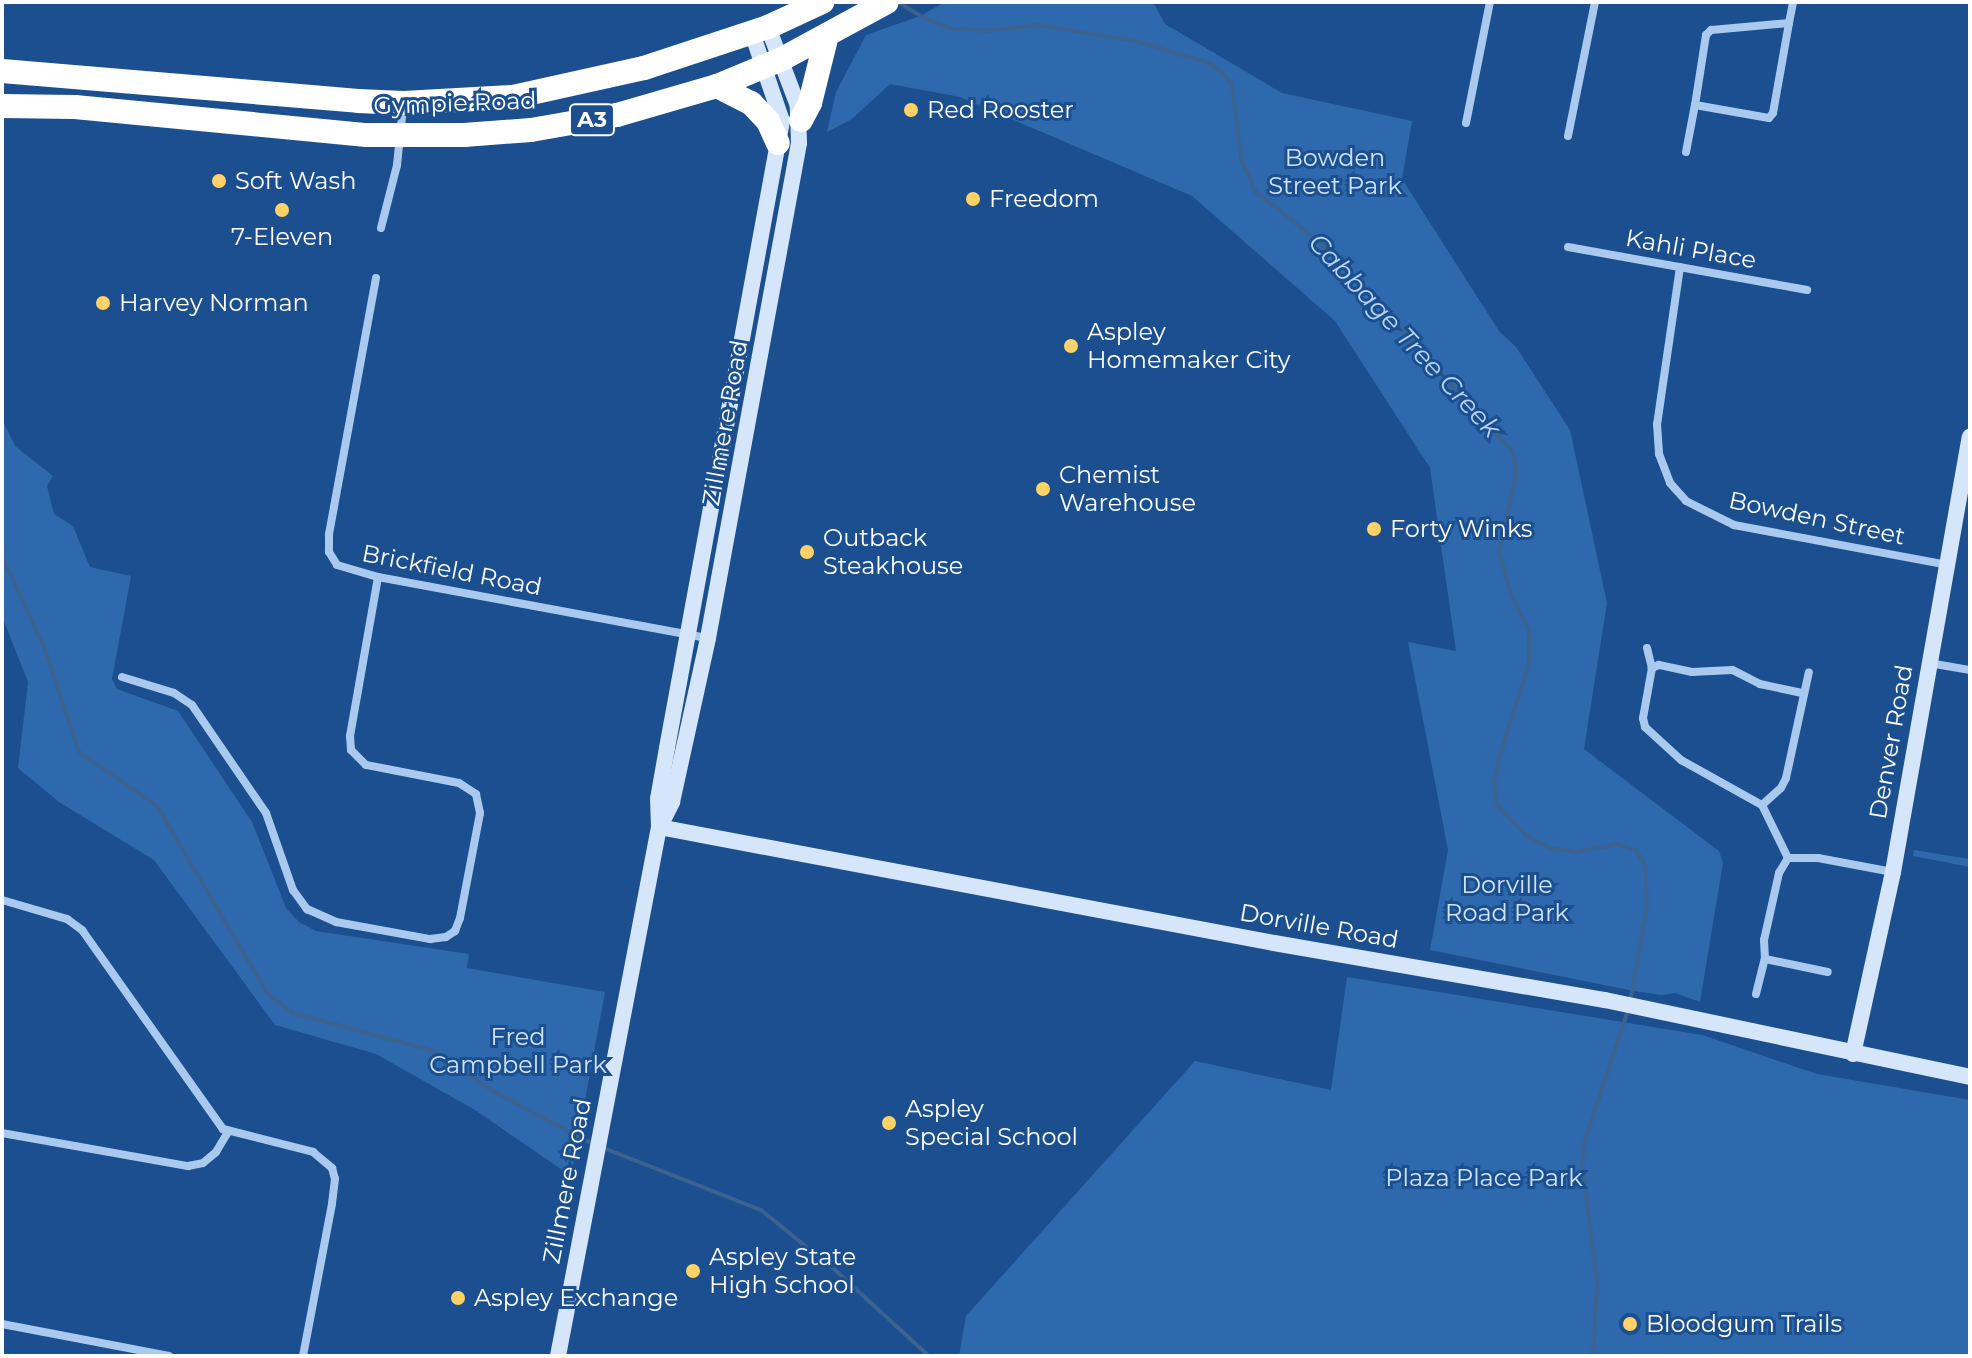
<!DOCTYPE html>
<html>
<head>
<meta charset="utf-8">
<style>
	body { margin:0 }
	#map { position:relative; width:1972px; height:1358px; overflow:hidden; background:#1b4f8f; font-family:Montserrat,sans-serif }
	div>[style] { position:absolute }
	.green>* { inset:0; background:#2e69ad }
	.stream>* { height:4px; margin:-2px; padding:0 2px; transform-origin:2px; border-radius:2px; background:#3c6290 }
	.street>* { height:8px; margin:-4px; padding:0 4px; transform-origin:4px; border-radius:4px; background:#a9c9ee }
	.secondary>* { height:16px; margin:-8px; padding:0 8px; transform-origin:8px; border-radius:8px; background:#d6e6fa }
	.highway>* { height:24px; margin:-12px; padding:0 12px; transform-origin:12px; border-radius:12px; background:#fff }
	.dots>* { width:22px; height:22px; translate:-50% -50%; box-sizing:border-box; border:4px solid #1b4f8f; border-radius:50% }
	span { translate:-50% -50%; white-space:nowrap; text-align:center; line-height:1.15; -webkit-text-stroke:6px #1b4f8f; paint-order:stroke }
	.shield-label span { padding:2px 6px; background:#1b4f8f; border:2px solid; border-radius:6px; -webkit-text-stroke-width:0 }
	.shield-label { font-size:22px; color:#fff; font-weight:700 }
	.street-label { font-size:24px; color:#fff }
	.poi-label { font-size:24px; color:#fff }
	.left { translate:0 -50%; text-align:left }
	.park-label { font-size:24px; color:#cfe3fa }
	.water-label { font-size:26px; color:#b5d3f5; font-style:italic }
	.frame { position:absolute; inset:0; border:4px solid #fff; pointer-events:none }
</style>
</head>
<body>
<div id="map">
	<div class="green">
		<i style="clip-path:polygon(945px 2px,1153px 2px,1165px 24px,1282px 93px,1412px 121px,1402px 179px,1499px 331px,1516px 347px,1570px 430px,1607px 603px,1584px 749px,1719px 851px,1723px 863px,1700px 1002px,1675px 993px,1661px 995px,1634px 991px,1430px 950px,1448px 850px,1408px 642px,1456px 651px,1430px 468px,1335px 321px,1192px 196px,960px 97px,890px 84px,852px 119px,827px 132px,836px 92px,866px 35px,920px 16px)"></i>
		<i style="clip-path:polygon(2px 419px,15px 446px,53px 476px,47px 486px,54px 514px,73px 526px,90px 567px,131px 576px,112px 679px,117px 689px,178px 711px,252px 822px,286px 908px,299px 922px,316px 931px,469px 954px,467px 968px,605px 992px,571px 1176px,475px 1110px,376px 1054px,275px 1025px,154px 860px,59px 802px,18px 768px,28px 682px,2px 616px)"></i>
		<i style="clip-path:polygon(1914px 850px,1970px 859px,1970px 867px,1913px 856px)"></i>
		<i style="clip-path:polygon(1347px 977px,1702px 1035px,1817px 1074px,1970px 1100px,1970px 1356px,959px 1356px,966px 1316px,1195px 1061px,1331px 1090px)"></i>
	</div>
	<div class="stream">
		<i style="left:898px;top:2px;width:26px;rotate:32deg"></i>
		<i style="left:920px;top:16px;width:35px;rotate:22deg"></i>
		<i style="left:953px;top:29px;width:33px;rotate:3deg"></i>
		<i style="left:986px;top:31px;width:51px;rotate:-6.7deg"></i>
		<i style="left:1037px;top:25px;width:100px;rotate:9.2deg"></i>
		<i style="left:1136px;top:41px;width:79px;rotate:16.8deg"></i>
		<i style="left:1212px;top:64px;width:28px;rotate:44deg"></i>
		<i style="left:1232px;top:83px;width:77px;rotate:83.2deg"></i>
		<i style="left:1241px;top:159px;width:36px;rotate:66deg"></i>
		<i style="left:1256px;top:192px;width:92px;rotate:38.4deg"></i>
		<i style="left:1328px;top:249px;width:275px;rotate:47.7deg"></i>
		<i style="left:1513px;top:452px;width:22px;rotate:82deg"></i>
		<i style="left:1516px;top:474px;width:79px;rotate:102.4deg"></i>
		<i style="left:1499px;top:551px;width:46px;rotate:74.7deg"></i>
		<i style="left:1511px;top:595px;width:39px;rotate:63deg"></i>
		<i style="left:1529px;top:630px;width:33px;rotate:90deg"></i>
		<i style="left:1529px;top:663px;width:101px;rotate:107.4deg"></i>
		<i style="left:1499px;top:759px;width:24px;rotate:102deg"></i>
		<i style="left:1494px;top:782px;width:23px;rotate:83deg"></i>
		<i style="left:1497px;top:805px;width:42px;rotate:46deg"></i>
		<i style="left:1526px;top:835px;width:26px;rotate:29deg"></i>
		<i style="left:1549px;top:848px;width:27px;rotate:8deg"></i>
		<i style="left:1576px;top:852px;width:43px;rotate:-10.8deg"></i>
		<i style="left:1618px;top:844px;width:20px;rotate:20deg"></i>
		<i style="left:1637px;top:851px;width:18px;rotate:61deg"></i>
		<i style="left:1646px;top:867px;width:39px;rotate:89deg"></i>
		<i style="left:1647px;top:906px;width:97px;rotate:100deg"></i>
		<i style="left:2px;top:557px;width:102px;rotate:64.9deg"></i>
		<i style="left:45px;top:649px;width:108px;rotate:71.7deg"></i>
		<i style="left:79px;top:752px;width:95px;rotate:34.7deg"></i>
		<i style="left:157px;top:806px;width:217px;rotate:59.5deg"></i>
		<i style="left:267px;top:993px;width:33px;rotate:38deg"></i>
		<i style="left:293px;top:1013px;width:142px;rotate:15.1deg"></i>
		<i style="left:430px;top:1050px;width:79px;rotate:33.1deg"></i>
		<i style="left:496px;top:1093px;width:110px;rotate:27.7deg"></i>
		<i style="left:601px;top:1147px;width:172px;rotate:21.5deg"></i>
		<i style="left:761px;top:1210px;width:95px;rotate:39deg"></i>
		<i style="left:835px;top:1270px;width:127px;rotate:42.5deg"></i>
		<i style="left:1593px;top:1356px;width:75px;rotate:-86.9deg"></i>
		<i style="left:1597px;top:1281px;width:120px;rotate:-97.2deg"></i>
		<i style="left:1582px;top:1162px;width:25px;rotate:-81deg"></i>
		<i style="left:1586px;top:1137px;width:134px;rotate:-71.7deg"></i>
	</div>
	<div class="street">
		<i style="left:1789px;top:23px;width:78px;rotate:174.9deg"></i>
		<i style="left:1711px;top:30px;width:7px;rotate:135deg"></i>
		<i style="left:1706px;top:35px;width:71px;rotate:98.9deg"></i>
		<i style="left:1695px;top:105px;width:75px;rotate:10deg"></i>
		<i style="left:1769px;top:118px;width:6px;rotate:-51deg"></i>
		<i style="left:1773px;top:113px;width:91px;rotate:-79.9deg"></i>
		<i style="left:1789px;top:23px;width:21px;rotate:-79deg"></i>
		<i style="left:1466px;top:123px;width:123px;rotate:-78.8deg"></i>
		<i style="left:1568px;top:136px;width:137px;rotate:-78.6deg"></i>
		<i style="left:1686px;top:152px;width:48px;rotate:-79.2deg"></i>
		<i style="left:381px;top:228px;width:65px;rotate:-75.7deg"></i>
		<i style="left:397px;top:165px;width:58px;rotate:-84.1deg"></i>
		<i style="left:1568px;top:247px;width:243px;rotate:10.2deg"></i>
		<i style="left:1680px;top:267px;width:159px;rotate:98.3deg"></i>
		<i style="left:1657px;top:424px;width:30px;rotate:86deg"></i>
		<i style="left:1659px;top:454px;width:31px;rotate:69deg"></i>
		<i style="left:1670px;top:483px;width:24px;rotate:48deg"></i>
		<i style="left:1686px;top:501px;width:54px;rotate:26.6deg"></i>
		<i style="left:1734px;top:525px;width:217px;rotate:10.6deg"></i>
		<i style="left:376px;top:278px;width:261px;rotate:100.4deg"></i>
		<i style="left:329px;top:535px;width:17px;rotate:90deg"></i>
		<i style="left:329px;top:552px;width:15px;rotate:58deg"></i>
		<i style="left:337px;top:565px;width:43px;rotate:16.3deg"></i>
		<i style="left:378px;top:577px;width:336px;rotate:10.5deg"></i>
		<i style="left:1647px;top:648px;width:21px;rotate:76deg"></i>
		<i style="left:1929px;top:663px;width:42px;rotate:9.7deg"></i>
		<i style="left:122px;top:677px;width:54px;rotate:17.1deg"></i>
		<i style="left:174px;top:693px;width:22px;rotate:34deg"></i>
		<i style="left:192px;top:705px;width:131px;rotate:55.6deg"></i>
		<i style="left:266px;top:813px;width:82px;rotate:70.7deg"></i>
		<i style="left:293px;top:890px;width:24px;rotate:54deg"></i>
		<i style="left:307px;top:909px;width:32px;rotate:24deg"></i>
		<i style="left:336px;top:922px;width:96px;rotate:10.3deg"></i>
		<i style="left:430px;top:939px;width:16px;rotate:-7deg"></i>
		<i style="left:446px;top:937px;width:11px;rotate:-34deg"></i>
		<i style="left:455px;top:931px;width:14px;rotate:-69deg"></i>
		<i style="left:460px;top:918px;width:107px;rotate:-79.2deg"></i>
		<i style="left:480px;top:813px;width:19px;rotate:-102deg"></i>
		<i style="left:476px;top:794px;width:20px;rotate:-147deg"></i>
		<i style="left:459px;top:783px;width:95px;rotate:-169deg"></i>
		<i style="left:366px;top:765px;width:21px;rotate:-135deg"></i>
		<i style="left:351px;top:750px;width:14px;rotate:-94deg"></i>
		<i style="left:350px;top:736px;width:161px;rotate:-80deg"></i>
		<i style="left:1802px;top:693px;width:43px;rotate:-167.9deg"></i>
		<i style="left:1760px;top:684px;width:31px;rotate:-153deg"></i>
		<i style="left:1732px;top:670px;width:40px;rotate:177.1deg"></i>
		<i style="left:1692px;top:672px;width:34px;rotate:-168deg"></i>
		<i style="left:1659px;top:665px;width:8px;rotate:157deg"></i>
		<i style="left:1652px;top:668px;width:51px;rotate:100.2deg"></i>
		<i style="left:1643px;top:718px;width:9px;rotate:77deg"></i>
		<i style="left:1645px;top:727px;width:49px;rotate:42.5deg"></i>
		<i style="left:1681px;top:760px;width:93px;rotate:29.1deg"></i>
		<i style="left:1762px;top:805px;width:59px;rotate:63.9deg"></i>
		<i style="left:1788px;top:858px;width:30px"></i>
		<i style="left:1818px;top:858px;width:76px;rotate:10.6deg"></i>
		<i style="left:1762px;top:805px;width:25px;rotate:-42deg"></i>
		<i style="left:1781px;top:788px;width:11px;rotate:-63deg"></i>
		<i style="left:1786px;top:778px;width:108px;rotate:-77.8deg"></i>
		<i style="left:1788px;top:858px;width:17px;rotate:121deg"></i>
		<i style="left:1779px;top:873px;width:69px;rotate:102.6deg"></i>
		<i style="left:1764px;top:940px;width:19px;rotate:87deg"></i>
		<i style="left:1765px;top:959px;width:64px;rotate:11.7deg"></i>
		<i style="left:2px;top:900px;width:68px;rotate:16.3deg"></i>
		<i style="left:67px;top:919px;width:19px;rotate:36deg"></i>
		<i style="left:82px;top:930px;width:244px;rotate:54.7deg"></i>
		<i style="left:223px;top:1129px;width:93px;rotate:14.3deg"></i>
		<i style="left:313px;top:1152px;width:25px;rotate:40deg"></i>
		<i style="left:332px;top:1168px;width:11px;rotate:75deg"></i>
		<i style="left:335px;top:1179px;width:25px;rotate:97deg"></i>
		<i style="left:332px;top:1204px;width:155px;rotate:100.8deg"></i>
		<i style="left:1756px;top:994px;width:36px;rotate:-76deg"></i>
		<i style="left:2px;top:1133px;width:189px;rotate:10.1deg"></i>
		<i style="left:188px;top:1166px;width:15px;rotate:-11deg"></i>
		<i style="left:203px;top:1163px;width:17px;rotate:-40deg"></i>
		<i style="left:216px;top:1152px;width:23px;rotate:-59deg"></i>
		<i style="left:2px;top:1324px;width:170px;rotate:10.8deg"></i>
	</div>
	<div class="secondary">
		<i style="left:660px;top:826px;width:27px;rotate:-63deg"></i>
		<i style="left:672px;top:802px;width:168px;rotate:-77.6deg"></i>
		<i style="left:708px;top:638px;width:503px;rotate:-79.58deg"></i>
		<i style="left:799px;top:143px;width:37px;rotate:-92deg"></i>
		<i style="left:798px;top:106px;width:85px;rotate:-110.8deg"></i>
		<i style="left:659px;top:827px;width:626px;rotate:10.68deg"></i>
		<i style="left:1274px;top:943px;width:336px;rotate:9.8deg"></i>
		<i style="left:1605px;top:1000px;width:373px;rotate:11.9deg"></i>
		<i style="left:1853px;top:1054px;width:186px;rotate:-77.6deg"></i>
		<i style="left:1893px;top:872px;width:442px;rotate:-80deg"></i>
		<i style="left:558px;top:1356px;width:539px;rotate:-79.19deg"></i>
		<i style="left:659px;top:827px;width:28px;rotate:-92deg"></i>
		<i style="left:658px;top:799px;width:52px;rotate:-80deg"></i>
		<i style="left:667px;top:748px;width:637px;rotate:-79.61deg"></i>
		<i style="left:782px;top:121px;width:93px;rotate:-108.8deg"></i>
	</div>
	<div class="highway">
		<i style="left:2px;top:71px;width:357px;rotate:4.8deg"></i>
		<i style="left:358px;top:101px;width:46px;rotate:2.5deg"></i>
		<i style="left:404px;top:103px;width:109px;rotate:-3.2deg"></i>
		<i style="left:513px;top:97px;width:134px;rotate:-12.5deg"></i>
		<i style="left:644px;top:68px;width:131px;rotate:-18.3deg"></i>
		<i style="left:768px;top:27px;width:60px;rotate:-24.8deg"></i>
		<i style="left:717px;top:86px;width:38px;rotate:27deg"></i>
		<i style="left:751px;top:103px;width:25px;rotate:47deg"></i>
		<i style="left:768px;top:121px;width:24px;rotate:66deg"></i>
		<i style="left:2px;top:106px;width:73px;rotate:0.8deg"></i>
		<i style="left:75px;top:107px;width:293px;rotate:5.5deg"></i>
		<i style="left:367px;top:135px;width:97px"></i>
		<i style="left:464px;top:135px;width:67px;rotate:-4.3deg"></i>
		<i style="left:531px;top:130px;width:87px;rotate:-9.9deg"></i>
		<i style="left:617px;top:115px;width:104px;rotate:-16.2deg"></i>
		<i style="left:717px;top:86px;width:70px;rotate:-22.6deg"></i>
		<i style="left:782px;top:59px;width:119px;rotate:-28.5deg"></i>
		<i style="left:801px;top:120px;width:19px;rotate:-62deg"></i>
		<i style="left:810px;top:103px;width:70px;rotate:-76deg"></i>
	</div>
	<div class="dots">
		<i style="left:911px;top:110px;background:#ffd166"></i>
		<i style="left:219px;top:181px;background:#ffd166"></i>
		<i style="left:973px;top:199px;background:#ffd166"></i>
		<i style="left:282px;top:210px;background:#ffd166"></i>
		<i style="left:103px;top:303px;background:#ffd166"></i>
		<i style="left:1071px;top:346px;background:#ffd166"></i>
		<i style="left:1043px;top:489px;background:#ffd166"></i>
		<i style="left:1374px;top:529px;background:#ffd166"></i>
		<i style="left:807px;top:552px;background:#ffd166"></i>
		<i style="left:889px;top:1123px;background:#ffd166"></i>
		<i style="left:693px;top:1271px;background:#ffd166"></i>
		<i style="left:458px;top:1298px;background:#ffd166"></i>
		<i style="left:1630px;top:1324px;background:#ffd166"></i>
	</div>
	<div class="shield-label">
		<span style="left:592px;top:120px">A3</span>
	</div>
	<div class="street-label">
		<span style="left:455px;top:103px;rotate:-2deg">Gympie Road</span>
		<span style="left:1691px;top:249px;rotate:10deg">Kahli Place</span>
		<span style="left:725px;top:423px;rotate:-80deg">Zillmere Road</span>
		<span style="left:1817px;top:518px;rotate:12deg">Bowden Street</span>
		<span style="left:452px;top:570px;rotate:11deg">Brickfield Road</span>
		<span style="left:1891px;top:742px;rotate:-80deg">Denver Road</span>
		<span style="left:1319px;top:926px;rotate:10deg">Dorville Road</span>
		<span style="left:567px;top:1181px;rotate:-79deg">Zillmere Road</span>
	</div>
	<div class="poi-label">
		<span class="left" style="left:927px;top:110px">Red Rooster</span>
		<span class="left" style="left:235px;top:181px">Soft Wash</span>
		<span class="left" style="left:989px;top:199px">Freedom</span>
		<span style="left:282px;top:237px">7-Eleven</span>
		<span class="left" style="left:119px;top:303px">Harvey Norman</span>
		<span class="left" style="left:1087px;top:346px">Aspley<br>Homemaker City</span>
		<span class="left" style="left:1059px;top:489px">Chemist<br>Warehouse</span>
		<span class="left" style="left:1390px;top:529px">Forty Winks</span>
		<span class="left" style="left:823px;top:552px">Outback<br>Steakhouse</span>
		<span class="left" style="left:905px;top:1123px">Aspley<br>Special School</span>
		<span class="left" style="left:709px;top:1271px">Aspley State<br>High School</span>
		<span class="left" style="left:474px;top:1298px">Aspley Exchange</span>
		<span class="left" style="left:1646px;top:1324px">Bloodgum Trails</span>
	</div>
	<div class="park-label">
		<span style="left:1335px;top:172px">Bowden<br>Street Park</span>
		<span style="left:1507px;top:899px">Dorville<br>Road Park</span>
		<span style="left:518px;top:1051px">Fred<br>Campbell Park</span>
		<span style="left:1484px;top:1178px">Plaza Place Park</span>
	</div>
	<div class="water-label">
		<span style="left:1404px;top:336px;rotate:47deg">Cabbage Tree Creek</span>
	</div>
	<div class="frame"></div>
</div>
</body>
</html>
